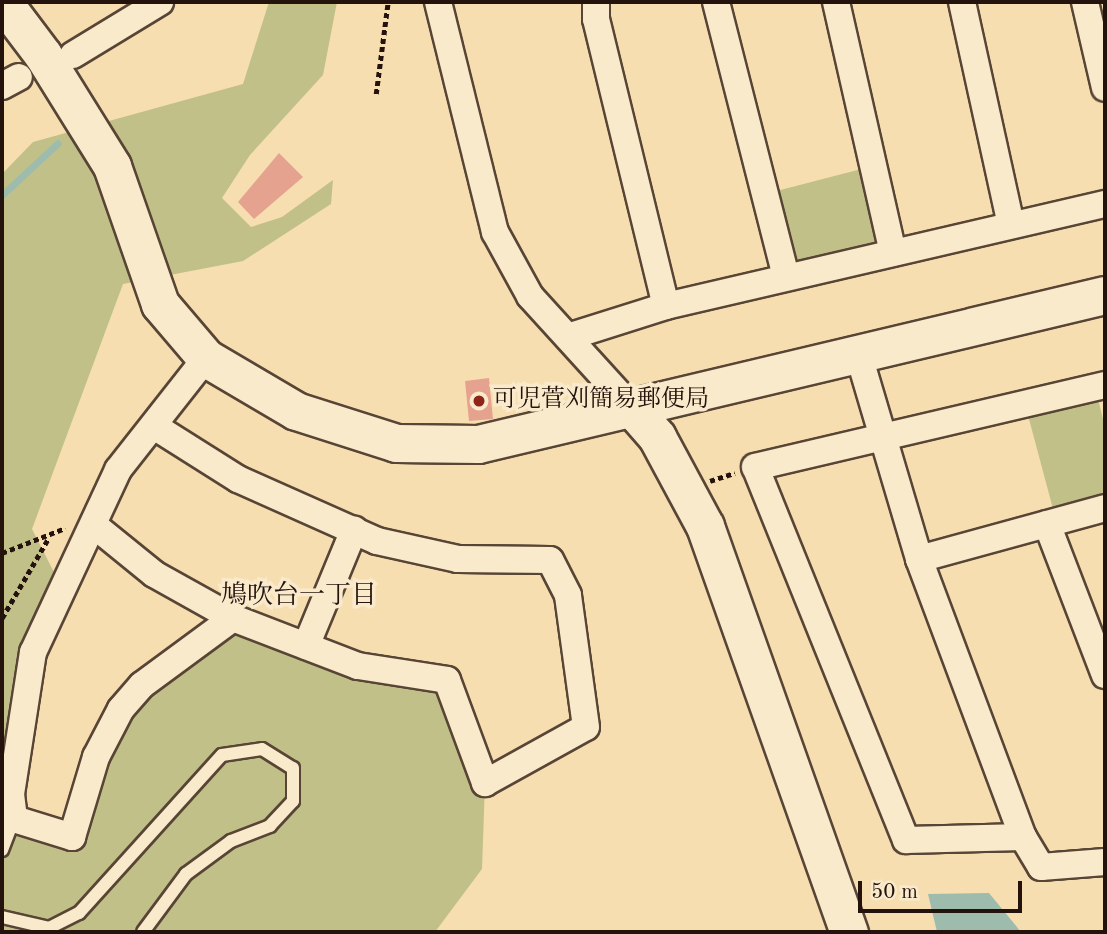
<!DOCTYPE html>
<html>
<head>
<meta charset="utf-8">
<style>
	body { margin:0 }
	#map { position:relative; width:1107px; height:934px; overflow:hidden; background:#f6deb1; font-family:"Old Standard TT","Noto Serif JP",serif }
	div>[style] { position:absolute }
	.green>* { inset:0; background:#c1c088 }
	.water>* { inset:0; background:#9dbcad }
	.stream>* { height:7px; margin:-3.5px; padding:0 3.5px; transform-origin:3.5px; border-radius:3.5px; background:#9dbcad }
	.building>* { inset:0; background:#e5a38f }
	.path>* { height:4.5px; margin-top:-2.25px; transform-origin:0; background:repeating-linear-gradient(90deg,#24120c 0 5px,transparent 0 8.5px) }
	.roads { filter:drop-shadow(2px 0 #584535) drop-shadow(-2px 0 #584535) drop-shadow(0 2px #584535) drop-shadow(0 -2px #584535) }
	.lane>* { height:12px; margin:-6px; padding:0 6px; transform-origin:6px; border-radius:6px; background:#f9eacc }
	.street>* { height:26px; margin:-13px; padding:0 13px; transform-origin:13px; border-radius:13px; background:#f9eacc }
	.secondary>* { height:37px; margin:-18.5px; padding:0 18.5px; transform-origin:18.5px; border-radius:18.5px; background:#f9eacc }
	.dots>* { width:19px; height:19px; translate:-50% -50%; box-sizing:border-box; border:4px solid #f9eacc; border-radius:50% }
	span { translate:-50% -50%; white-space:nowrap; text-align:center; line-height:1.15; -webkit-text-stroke:7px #f9eacc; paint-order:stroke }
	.poi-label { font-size:24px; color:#24120c }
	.left { translate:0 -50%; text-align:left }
	.neighbourhood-label { font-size:26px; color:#24120c }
	.frame { position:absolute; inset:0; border:4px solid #24120c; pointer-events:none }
	.scale { position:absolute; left:858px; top:881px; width:164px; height:32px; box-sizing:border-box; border:4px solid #24120c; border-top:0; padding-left:9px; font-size:21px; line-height:24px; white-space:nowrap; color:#24120c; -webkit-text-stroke:5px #f9eacc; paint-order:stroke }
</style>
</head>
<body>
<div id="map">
	<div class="green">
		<i style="clip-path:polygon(269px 2px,337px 2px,323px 75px,250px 155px,222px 198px,251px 227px,282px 217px,333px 180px,331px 204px,243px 261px,123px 284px,32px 529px,60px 584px,13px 823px,72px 837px,121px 709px,233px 618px,447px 680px,485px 783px,482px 869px,435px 932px,2px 932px,2px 174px,33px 142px,243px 84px)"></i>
		<i style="clip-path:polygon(873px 166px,893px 253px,786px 277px,765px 194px)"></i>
		<i style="clip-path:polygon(1095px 387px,1105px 427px,1105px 508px,1056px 520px,1025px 404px)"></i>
	</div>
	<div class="water">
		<i style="clip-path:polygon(989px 893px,1021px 932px,937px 932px,928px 894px)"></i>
	</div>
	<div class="stream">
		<i style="left:2px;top:195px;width:76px;rotate:-42.9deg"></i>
	</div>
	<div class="building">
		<i style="clip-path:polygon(279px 153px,303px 177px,254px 219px,238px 202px)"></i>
		<i style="clip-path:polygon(489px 378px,493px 419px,469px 421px,465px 381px)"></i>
	</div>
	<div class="path">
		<i style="left:376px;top:94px;width:93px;rotate:-82.6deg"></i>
		<i style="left:710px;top:481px;width:26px;rotate:-18deg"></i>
		<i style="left:2px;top:553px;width:68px;rotate:-21.6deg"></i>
		<i style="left:2px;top:618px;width:91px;rotate:-59.8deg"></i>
	</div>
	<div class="roads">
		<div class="lane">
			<i style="left:2px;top:850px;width:33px;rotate:-69deg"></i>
			<i style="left:2px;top:917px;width:48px;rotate:13.2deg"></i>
			<i style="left:49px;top:928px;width:34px;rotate:-27deg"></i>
			<i style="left:79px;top:913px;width:213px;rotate:-47.9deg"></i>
			<i style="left:222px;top:755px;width:40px;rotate:-8.5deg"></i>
			<i style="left:262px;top:749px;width:36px;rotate:32deg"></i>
			<i style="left:293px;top:768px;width:33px;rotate:90deg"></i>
			<i style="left:293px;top:801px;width:34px;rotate:133deg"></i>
			<i style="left:270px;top:826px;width:42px;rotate:159deg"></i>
			<i style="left:231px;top:841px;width:56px;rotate:143.7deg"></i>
			<i style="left:186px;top:874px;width:72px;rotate:126.6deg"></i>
		</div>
		<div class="street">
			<i style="left:438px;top:2px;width:237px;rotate:76.1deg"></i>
			<i style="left:495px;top:232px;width:73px;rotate:61.3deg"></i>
			<i style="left:530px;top:296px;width:150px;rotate:47.7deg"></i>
			<i style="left:596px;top:2px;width:17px;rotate:90deg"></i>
			<i style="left:596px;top:19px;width:295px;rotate:76.3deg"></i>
			<i style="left:716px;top:2px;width:284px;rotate:75.7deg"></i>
			<i style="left:836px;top:2px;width:257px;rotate:77.2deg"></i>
			<i style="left:962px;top:2px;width:228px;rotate:77.6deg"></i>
			<i style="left:1085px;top:2px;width:88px;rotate:76.9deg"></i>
			<i style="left:73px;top:55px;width:102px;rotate:-31.3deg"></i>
			<i style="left:2px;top:86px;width:19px;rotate:-28deg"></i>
			<i style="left:571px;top:336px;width:100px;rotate:-17.5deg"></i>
			<i style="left:666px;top:306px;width:451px;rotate:-13.1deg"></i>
			<i style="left:859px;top:356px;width:212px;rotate:73.5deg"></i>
			<i style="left:919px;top:559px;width:297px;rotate:69.5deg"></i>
			<i style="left:1023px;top:837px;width:35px;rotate:59deg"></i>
			<i style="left:1041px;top:867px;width:64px;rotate:-4.5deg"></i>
			<i style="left:206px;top:358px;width:142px;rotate:128.2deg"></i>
			<i style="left:118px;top:470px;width:201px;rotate:115deg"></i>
			<i style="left:33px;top:652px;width:144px;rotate:98.8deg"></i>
			<i style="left:11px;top:794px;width:25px;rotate:83deg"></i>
			<i style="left:14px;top:819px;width:61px;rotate:17.2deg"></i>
			<i style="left:72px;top:837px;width:84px;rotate:-73.3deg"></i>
			<i style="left:96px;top:757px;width:54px;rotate:-62.5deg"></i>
			<i style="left:121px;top:709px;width:32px;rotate:-49deg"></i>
			<i style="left:142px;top:685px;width:113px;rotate:-36.4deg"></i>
			<i style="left:1047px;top:524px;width:162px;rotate:69deg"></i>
			<i style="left:95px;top:526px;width:76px;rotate:39.1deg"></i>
			<i style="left:154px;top:574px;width:90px;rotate:29.1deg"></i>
			<i style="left:233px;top:618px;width:134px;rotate:21deg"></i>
			<i style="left:358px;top:666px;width:90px;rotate:8.9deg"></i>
			<i style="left:447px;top:680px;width:110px;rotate:69.7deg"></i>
			<i style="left:485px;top:783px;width:115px;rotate:-29deg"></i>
			<i style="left:586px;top:727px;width:133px;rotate:-97.8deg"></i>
			<i style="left:568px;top:595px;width:39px;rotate:-117deg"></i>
			<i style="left:550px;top:560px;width:92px;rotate:-179.4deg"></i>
			<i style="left:458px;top:559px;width:83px;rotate:-167.5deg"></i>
			<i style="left:377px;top:541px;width:152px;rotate:-156deg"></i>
			<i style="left:238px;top:479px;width:99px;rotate:-147.8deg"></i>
			<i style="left:919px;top:559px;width:193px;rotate:-15.3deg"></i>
			<i style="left:306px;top:646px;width:126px;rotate:-67.5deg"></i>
			<i style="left:1023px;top:837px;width:117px;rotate:178.5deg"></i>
			<i style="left:906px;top:840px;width:402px;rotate:-112deg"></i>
			<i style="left:755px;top:467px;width:359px;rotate:-13.2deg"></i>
		</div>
		<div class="secondary">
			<i style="left:3px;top:2px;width:66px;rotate:53deg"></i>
			<i style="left:43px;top:55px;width:131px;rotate:58.1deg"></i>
			<i style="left:112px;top:166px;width:146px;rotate:70.8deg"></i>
			<i style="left:160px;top:304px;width:71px;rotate:49.6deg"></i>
			<i style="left:206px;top:358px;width:104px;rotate:30.5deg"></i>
			<i style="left:296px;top:411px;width:105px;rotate:17.7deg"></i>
			<i style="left:396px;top:443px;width:82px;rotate:0.7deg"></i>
			<i style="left:478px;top:444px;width:644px;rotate:-13.37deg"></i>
			<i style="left:631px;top:407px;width:40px;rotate:49deg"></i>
			<i style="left:657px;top:437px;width:101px;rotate:61.7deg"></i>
			<i style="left:705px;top:526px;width:431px;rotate:70.5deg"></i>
		</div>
	</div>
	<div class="dots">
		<i style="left:479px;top:401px;background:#8f2418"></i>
	</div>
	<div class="poi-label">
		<span class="left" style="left:493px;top:401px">可児菅刈簡易郵便局</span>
	</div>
	<div class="neighbourhood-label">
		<span style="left:299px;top:597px">鳩吹台一丁目</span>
	</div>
	<div class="frame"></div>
	<div class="scale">50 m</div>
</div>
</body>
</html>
